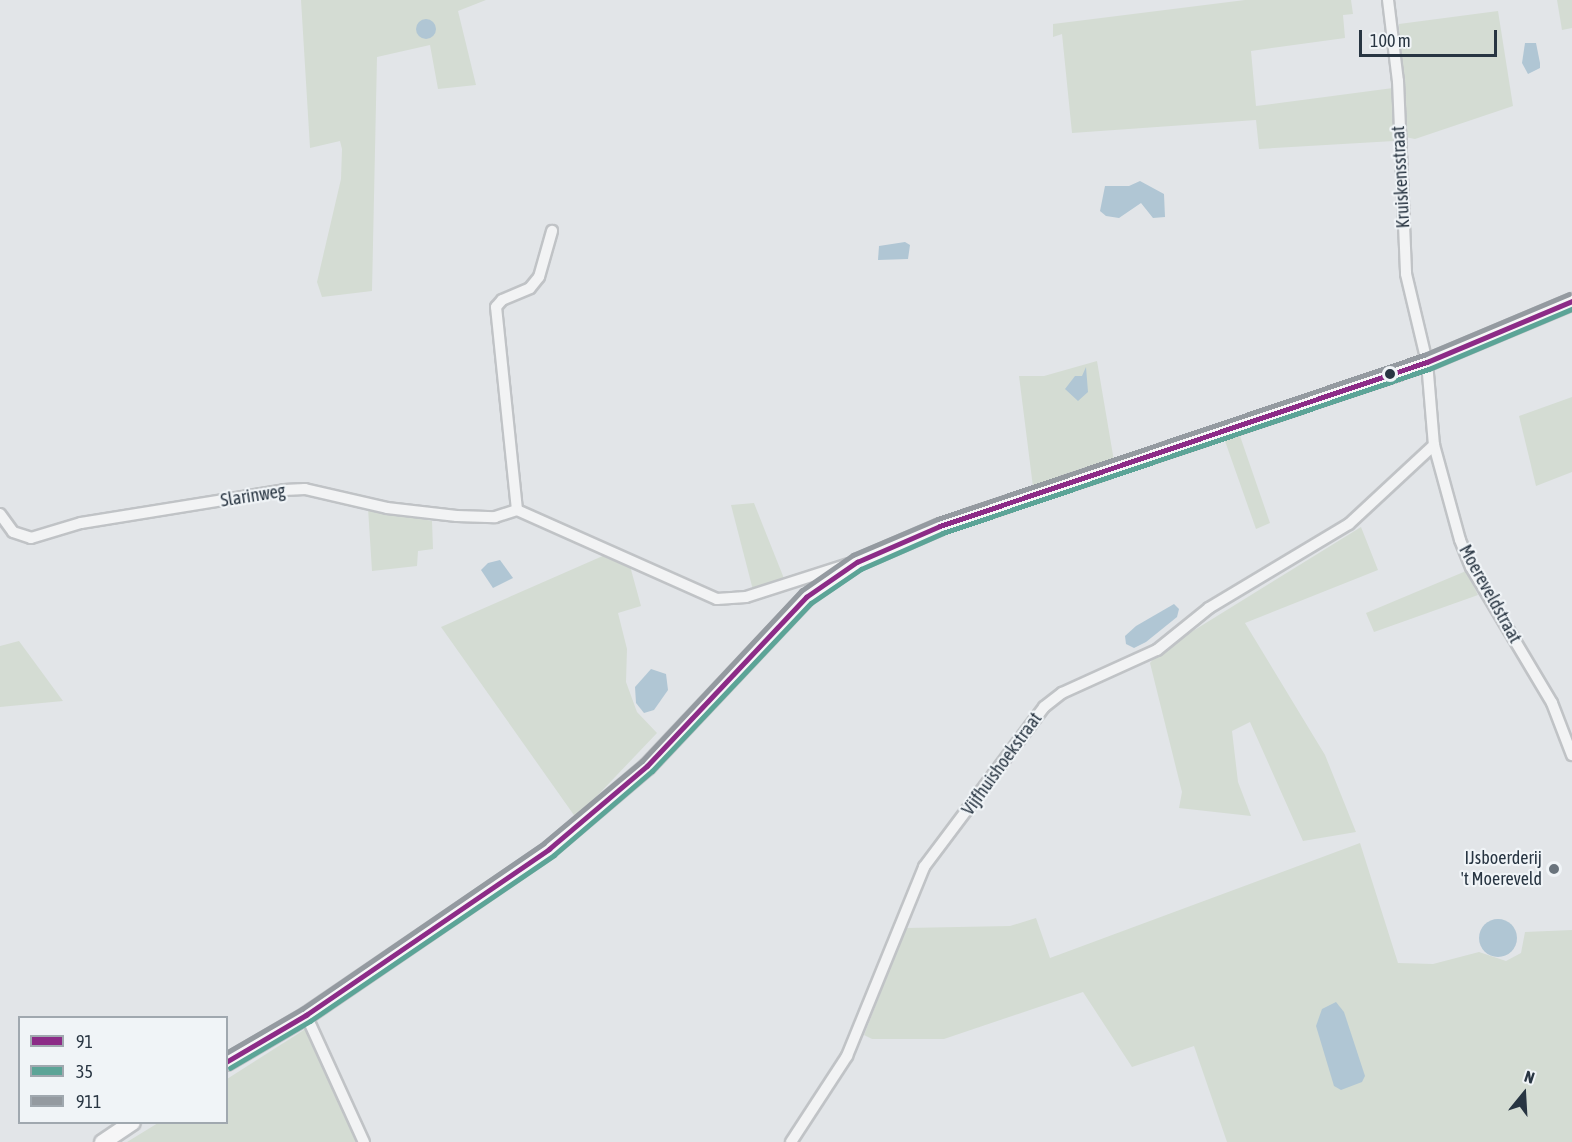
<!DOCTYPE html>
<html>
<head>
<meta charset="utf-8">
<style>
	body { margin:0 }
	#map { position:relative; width:1572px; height:1142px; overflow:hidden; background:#e2e5e8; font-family:"Asap Condensed",sans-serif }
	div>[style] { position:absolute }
	.green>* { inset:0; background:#d4dcd3 }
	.water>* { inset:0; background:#b0c6d4 }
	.round { border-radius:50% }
	.roads { filter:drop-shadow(2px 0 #c0c3c6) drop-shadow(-2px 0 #c0c3c6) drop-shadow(0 2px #c0c3c6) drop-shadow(0 -2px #c0c3c6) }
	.street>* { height:10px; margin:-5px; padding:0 5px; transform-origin:5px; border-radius:5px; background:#f2f3f4 }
	.secondary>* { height:15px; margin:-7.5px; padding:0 7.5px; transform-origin:7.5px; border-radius:7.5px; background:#f6f6f7 }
	.bus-1>* { height:4.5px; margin:-2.25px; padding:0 2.25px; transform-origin:2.25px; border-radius:2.25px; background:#8c2b87 }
	.bus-2>* { height:4.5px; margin:-2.25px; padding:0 2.25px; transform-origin:2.25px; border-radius:2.25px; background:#5ca497 }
	.bus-3>* { height:4.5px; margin:-2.25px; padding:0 2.25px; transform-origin:2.25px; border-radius:2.25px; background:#949aa0 }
	.dots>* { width:16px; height:16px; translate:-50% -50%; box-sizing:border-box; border:3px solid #f0f4f7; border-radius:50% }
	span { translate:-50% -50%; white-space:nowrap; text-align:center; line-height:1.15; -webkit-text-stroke:4.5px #f0f4f7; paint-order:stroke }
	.street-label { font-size:18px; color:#283542 }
	.poi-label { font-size:18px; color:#283542 }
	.right { translate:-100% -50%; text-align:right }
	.legend { position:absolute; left:18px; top:1016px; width:210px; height:108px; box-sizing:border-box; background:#f0f4f7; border:2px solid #a0a8af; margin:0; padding:8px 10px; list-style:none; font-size:18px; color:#283542 }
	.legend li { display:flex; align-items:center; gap:12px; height:30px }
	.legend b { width:30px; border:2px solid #a0a8af }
	.north { position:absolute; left:1494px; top:1064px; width:60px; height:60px; -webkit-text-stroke:4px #f0f4f7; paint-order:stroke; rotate:18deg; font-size:16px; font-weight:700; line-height:24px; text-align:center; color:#283542 }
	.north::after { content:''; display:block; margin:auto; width:21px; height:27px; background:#283542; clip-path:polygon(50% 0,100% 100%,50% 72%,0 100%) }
	.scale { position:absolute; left:1359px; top:30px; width:138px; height:27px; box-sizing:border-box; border:3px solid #283542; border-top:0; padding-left:8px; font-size:18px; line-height:21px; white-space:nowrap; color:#283542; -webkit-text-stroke:4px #f0f4f7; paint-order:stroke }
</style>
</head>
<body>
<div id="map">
	<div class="green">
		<i style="clip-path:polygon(301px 0,486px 0,458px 11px,476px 85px,438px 89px,430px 45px,377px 57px,372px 291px,322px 297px,317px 282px,341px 179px,342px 149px,340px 141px,310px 148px)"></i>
		<i style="clip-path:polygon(1245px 0,1351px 0,1353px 14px,1343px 15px,1345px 38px,1251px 51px,1256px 106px,1393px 88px,1394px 141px,1259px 149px,1256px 120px,1072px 133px,1062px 34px,1053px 37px,1053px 24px)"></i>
		<i style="clip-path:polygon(1557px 0,1572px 0,1572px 28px,1562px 30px)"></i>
		<i style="clip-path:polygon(1498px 11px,1513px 106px,1415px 139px,1405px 137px,1399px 24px)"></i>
		<i style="clip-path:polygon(1097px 361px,1114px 461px,1033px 487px,1019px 376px,1044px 376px)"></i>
		<i style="clip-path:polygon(1572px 397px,1572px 472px,1536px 486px,1519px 416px)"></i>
		<i style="clip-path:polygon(1240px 436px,1270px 523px,1256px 529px,1225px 441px)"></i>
		<i style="clip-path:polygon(754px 503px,785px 581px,753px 590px,731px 505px)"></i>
		<i style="clip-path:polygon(368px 508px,432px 521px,433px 549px,418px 551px,417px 566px,372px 571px)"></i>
		<i style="clip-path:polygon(1361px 527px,1378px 570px,1245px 623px,1325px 755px,1356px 832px,1303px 841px,1250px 722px,1232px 731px,1238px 782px,1251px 816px,1179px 808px,1182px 792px,1150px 663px,1159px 652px)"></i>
		<i style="clip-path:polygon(605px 555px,630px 566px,641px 606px,618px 613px,627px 649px,626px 682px,637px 712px,657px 733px,576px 818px,441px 627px)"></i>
		<i style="clip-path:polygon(1466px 571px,1478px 595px,1374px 632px,1366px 613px)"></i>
		<i style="clip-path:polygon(19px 641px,63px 701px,0 707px,0 646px)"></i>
		<i style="clip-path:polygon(1360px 843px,1398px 963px,1433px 964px,1479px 952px,1506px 961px,1521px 953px,1525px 932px,1572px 930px,1572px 1142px,1227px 1142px,1194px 1046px,1132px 1067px,1083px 992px,944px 1039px,872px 1039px,864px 1035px,906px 928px,1010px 926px,1036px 918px,1050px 958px)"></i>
		<i style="clip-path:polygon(307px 1028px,357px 1142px,127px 1142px,158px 1123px,226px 1122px,227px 1079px)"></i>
	</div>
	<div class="water">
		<i class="round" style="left:416px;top:19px;width:20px;height:20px"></i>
		<i style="clip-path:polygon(1525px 43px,1536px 43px,1540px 63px,1540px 68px,1528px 74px,1522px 63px)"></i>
		<i style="clip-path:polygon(1140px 181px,1164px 194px,1165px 217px,1153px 218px,1141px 203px,1119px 218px,1106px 216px,1100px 211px,1105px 186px,1129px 186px)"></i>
		<i style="clip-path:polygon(905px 242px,910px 245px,908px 259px,878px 260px,879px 246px)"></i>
		<i style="clip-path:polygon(1086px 367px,1088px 392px,1078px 401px,1065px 389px,1075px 376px,1082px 376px)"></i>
		<i style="clip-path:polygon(500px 560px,513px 578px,493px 588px,481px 570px,488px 563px)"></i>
		<i style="clip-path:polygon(1174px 604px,1179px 609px,1177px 617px,1146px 642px,1134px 648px,1126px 644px,1125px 636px,1136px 626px)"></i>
		<i style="clip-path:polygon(651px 669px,666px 674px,668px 690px,654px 710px,644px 713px,636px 703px,635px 687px)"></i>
		<i class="round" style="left:1479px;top:919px;width:38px;height:38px"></i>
		<i style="clip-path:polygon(1336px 1002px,1344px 1012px,1365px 1076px,1362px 1082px,1341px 1090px,1334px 1086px,1316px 1026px,1322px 1009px)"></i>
	</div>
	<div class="roads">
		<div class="street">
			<i style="left:1388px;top:0;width:82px;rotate:83deg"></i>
			<i style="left:1398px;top:81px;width:193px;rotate:87.6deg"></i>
			<i style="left:1406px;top:274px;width:90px;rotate:76.6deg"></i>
			<i style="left:1427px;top:362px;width:83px;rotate:85.2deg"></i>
			<i style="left:1434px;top:445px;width:98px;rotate:74.7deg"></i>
			<i style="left:1460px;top:540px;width:29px;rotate:68deg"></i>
			<i style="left:1471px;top:567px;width:158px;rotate:59.2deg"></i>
			<i style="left:1552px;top:703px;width:56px;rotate:69deg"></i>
			<i style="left:517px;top:510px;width:204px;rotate:-95.9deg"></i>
			<i style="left:496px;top:307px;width:9px;rotate:-49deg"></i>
			<i style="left:502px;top:300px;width:30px;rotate:-23deg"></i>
			<i style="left:530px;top:288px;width:14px;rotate:-51deg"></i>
			<i style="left:539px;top:277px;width:48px;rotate:-74.2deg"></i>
			<i style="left:0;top:514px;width:22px;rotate:54deg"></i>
			<i style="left:13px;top:532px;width:19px;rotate:18deg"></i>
			<i style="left:31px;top:538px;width:52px;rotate:-16.7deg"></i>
			<i style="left:81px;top:523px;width:206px;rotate:-9.2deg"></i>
			<i style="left:284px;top:490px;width:21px;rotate:-3deg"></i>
			<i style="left:305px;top:489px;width:84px;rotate:13deg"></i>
			<i style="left:387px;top:508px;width:70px;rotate:6.5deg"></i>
			<i style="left:457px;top:516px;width:38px;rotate:2deg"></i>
			<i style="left:495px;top:517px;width:23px;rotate:-18deg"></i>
			<i style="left:517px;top:510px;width:219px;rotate:24deg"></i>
			<i style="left:717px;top:599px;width:29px;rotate:-4deg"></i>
			<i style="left:746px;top:597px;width:108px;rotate:-17.8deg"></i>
			<i style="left:306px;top:1015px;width:140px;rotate:65.5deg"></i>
			<i style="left:791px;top:1142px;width:103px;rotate:-56.9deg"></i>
			<i style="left:847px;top:1056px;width:204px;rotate:-67.8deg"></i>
			<i style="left:924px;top:867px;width:200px;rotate:-53.1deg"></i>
			<i style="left:1044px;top:707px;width:23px;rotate:-38deg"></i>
			<i style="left:1062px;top:693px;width:104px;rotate:-24.4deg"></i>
			<i style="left:1157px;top:650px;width:67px;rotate:-38.9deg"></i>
			<i style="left:1209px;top:608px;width:163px;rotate:-31deg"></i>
			<i style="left:1349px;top:524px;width:116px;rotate:-42.9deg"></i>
		</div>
		<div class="secondary">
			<i style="left:226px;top:1062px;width:93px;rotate:-30.4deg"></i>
			<i style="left:306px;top:1015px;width:294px;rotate:-34.3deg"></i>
			<i style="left:549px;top:849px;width:128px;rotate:-40.3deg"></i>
			<i style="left:647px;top:766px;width:232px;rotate:-46.7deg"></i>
			<i style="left:806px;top:597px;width:62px;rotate:-34.5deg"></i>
			<i style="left:857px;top:562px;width:90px;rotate:-23.4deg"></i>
			<i style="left:940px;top:526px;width:514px;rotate:-18.61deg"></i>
			<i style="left:1427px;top:362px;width:157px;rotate:-22.8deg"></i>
			<i style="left:102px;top:1142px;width:36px;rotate:-34deg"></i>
		</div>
	</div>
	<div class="bus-1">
		<i style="left:226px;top:1062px;width:93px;rotate:-30.4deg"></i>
		<i style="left:306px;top:1015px;width:294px;rotate:-34.3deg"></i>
		<i style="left:549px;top:849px;width:128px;rotate:-40.3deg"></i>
		<i style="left:647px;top:766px;width:232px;rotate:-46.7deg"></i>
		<i style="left:806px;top:597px;width:62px;rotate:-34.5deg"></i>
		<i style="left:857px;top:562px;width:90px;rotate:-23.4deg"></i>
		<i style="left:940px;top:526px;width:514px;rotate:-18.61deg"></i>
		<i style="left:1427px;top:362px;width:157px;rotate:-22.8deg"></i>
	</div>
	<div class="bus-2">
		<i style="left:230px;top:1068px;width:93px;rotate:-30.4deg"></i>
		<i style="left:310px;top:1021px;width:295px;rotate:-34.2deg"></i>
		<i style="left:554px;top:855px;width:129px;rotate:-40.6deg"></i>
		<i style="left:652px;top:771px;width:231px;rotate:-46.6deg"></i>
		<i style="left:811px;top:603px;width:60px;rotate:-34.2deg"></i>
		<i style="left:861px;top:569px;width:90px;rotate:-23.7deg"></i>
		<i style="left:943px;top:533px;width:513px;rotate:-18.65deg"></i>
		<i style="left:1429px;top:369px;width:155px;rotate:-22.8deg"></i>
	</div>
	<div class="bus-3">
		<i style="left:226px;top:1053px;width:88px;rotate:-30.1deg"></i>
		<i style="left:302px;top:1009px;width:293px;rotate:-34.4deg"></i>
		<i style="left:544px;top:843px;width:128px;rotate:-39.9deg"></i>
		<i style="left:642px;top:761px;width:233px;rotate:-46.9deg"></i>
		<i style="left:801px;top:591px;width:63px;rotate:-34.7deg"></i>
		<i style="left:853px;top:555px;width:92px;rotate:-23deg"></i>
		<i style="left:938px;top:519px;width:513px;rotate:-18.65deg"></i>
		<i style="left:1424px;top:355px;width:157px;rotate:-22.8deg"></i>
	</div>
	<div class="dots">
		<i style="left:1390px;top:374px;background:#283542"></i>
		<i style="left:1554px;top:869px;background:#69737c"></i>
	</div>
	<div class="street-label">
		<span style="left:1401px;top:177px;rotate:-93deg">Kruiskensstraat</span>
		<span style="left:253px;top:496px;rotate:-9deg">Slarinweg</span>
		<span style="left:1490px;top:594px;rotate:61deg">Moereveldstraat</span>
		<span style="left:1002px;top:764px;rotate:-54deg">Vijfhuishoekstraat</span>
	</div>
	<div class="poi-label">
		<span class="right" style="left:1542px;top:869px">IJsboerderij<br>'t Moereveld</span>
	</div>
	<ul class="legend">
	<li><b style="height:8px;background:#8c2b87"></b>91</li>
	<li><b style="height:8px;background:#5ca497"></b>35</li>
	<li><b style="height:8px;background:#949aa0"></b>911</li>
	</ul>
	<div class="north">N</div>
	<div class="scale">100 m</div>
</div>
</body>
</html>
